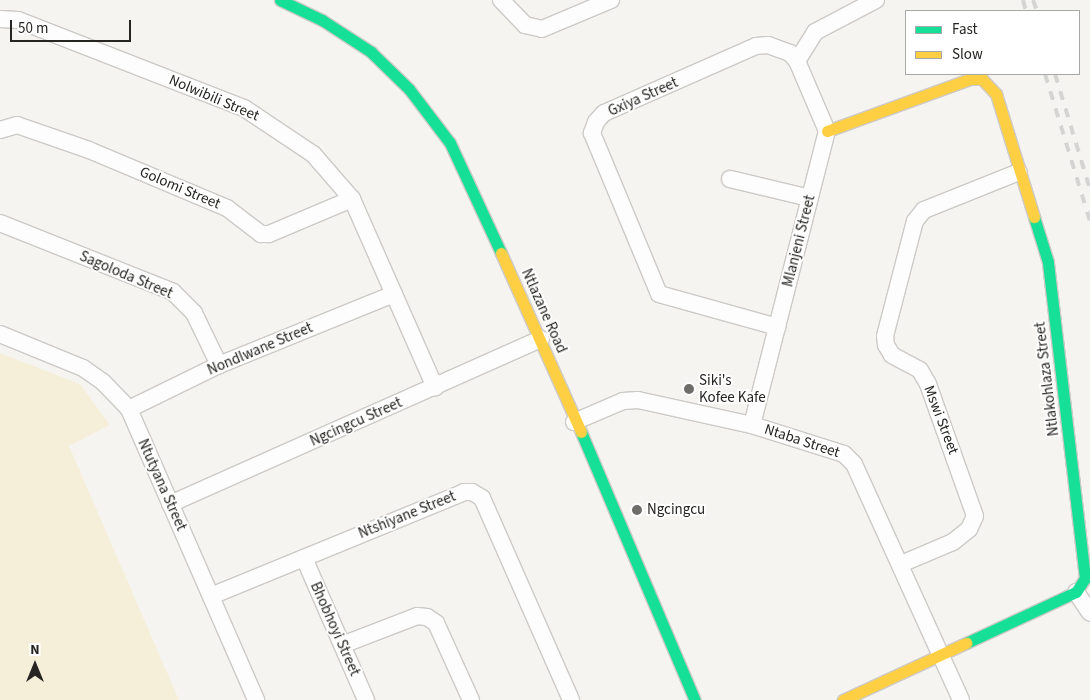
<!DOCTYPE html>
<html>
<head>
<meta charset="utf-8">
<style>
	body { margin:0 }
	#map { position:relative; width:1090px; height:700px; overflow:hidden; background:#f6f4f1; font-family:"Source Sans 3",sans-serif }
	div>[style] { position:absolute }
	.sand>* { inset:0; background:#f5efd9 }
	.roads { filter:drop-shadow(1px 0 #cccac7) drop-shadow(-1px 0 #cccac7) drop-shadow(0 1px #cccac7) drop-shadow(0 -1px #cccac7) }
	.street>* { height:16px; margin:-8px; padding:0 8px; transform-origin:8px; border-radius:8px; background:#fefdfd }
	.fast>* { height:11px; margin:-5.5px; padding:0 5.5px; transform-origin:5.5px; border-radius:5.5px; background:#16e098 }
	.slow>* { height:11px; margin:-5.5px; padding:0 5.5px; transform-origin:5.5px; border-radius:5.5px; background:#ffcf43 }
	.rail>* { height:4px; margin-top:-2px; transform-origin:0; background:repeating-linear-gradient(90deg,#d4d4d3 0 9px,transparent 0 18px) }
	.dots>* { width:14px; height:14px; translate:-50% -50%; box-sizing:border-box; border:2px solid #fff; border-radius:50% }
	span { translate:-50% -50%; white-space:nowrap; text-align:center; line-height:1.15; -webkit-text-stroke:4px #fff; paint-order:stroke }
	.street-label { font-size:15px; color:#262522 }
	.poi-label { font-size:15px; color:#262522 }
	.left { translate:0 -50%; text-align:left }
	.legend { position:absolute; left:905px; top:10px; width:175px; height:65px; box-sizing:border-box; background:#fff; border:1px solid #a8a8a7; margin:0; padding:6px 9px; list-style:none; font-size:15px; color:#262522 }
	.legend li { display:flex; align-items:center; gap:10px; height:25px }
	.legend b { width:25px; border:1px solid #a8a8a7 }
	.north { position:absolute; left:10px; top:640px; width:50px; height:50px; -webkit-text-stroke:4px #fff; paint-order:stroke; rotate:0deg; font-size:14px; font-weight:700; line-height:20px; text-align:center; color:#262522 }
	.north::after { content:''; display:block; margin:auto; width:18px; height:22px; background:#262522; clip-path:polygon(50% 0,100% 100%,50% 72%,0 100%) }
	.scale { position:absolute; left:10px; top:20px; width:121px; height:22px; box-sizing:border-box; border:2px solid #262522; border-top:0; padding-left:6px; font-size:15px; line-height:18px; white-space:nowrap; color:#262522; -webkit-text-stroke:4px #fff; paint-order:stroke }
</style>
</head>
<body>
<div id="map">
	<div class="sand">
		<i style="clip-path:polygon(0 353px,80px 384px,110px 425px,69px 446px,179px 700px,0 700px)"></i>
	</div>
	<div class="roads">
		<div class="street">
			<i style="left:501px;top:0;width:35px;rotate:46deg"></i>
			<i style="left:525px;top:25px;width:17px;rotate:13deg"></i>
			<i style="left:542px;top:29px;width:75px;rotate:-22.8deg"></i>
			<i style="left:0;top:19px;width:18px;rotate:3deg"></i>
			<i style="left:18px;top:20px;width:243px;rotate:21.3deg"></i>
			<i style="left:244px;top:108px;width:83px;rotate:33.7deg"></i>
			<i style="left:313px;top:154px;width:60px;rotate:49.1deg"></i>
			<i style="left:352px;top:199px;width:206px;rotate:66.2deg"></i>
			<i style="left:797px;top:61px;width:34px;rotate:-58deg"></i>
			<i style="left:815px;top:32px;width:69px;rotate:-27.7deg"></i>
			<i style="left:0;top:130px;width:18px;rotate:-16deg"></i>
			<i style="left:17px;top:125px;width:76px;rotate:19.1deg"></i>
			<i style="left:89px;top:150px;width:150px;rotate:22.8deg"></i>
			<i style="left:227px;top:208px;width:43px;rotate:37.4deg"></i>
			<i style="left:261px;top:234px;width:8px"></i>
			<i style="left:269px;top:234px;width:90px;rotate:-22.9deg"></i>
			<i style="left:730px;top:179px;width:82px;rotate:13.4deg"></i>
			<i style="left:0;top:223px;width:186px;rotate:21.7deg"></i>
			<i style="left:173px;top:292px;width:30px;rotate:45deg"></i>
			<i style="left:194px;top:313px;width:58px;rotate:64.3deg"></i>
			<i style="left:0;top:334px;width:90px;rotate:22.3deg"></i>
			<i style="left:83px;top:368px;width:24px;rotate:35deg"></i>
			<i style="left:103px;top:382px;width:37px;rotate:46deg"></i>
			<i style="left:129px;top:409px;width:318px;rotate:66.4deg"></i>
			<i style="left:129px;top:409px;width:100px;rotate:-26.1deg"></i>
			<i style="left:219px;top:365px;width:189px;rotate:-22.1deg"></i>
			<i style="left:574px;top:422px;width:53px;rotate:-23.2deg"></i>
			<i style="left:623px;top:401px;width:15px;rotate:-4deg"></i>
			<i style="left:638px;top:400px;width:117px;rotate:12.4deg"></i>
			<i style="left:752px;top:425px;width:96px;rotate:17.5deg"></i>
			<i style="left:844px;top:454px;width:14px;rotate:45deg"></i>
			<i style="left:854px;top:464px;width:259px;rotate:65.6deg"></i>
			<i style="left:752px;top:425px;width:303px;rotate:-75.7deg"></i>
			<i style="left:827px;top:131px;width:76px;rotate:-113.2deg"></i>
			<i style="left:797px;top:61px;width:11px;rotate:-131deg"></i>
			<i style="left:790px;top:53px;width:23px;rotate:-160deg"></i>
			<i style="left:768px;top:45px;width:12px;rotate:175deg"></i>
			<i style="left:756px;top:46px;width:166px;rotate:156.2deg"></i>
			<i style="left:604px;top:113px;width:12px;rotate:132deg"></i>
			<i style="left:596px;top:122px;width:12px;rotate:110deg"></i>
			<i style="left:592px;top:133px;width:174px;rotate:67.4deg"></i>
			<i style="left:659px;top:294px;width:123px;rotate:15.6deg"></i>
			<i style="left:170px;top:504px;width:406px;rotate:-24deg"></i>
			<i style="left:304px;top:558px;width:155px;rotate:66.4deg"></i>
			<i style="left:901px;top:564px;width:56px;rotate:-22.9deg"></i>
			<i style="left:953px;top:542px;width:21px;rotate:-39deg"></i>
			<i style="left:969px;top:529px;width:14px;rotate:-65deg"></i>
			<i style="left:975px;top:516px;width:140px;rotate:-109.6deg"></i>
			<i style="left:928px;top:384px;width:16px;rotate:-120deg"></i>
			<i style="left:920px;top:370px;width:32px;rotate:-152deg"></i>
			<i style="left:892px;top:355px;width:12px;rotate:-121deg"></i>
			<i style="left:886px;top:345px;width:9px;rotate:-96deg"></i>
			<i style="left:885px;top:336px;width:119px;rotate:-75.4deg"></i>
			<i style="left:915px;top:221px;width:14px;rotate:-51deg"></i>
			<i style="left:924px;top:210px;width:102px;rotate:-21.8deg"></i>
			<i style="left:1076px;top:592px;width:25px;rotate:56deg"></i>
			<i style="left:211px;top:596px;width:274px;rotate:-22.3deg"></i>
			<i style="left:464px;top:492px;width:8px"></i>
			<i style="left:472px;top:492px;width:12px;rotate:31deg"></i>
			<i style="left:482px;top:498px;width:221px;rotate:66.2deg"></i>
			<i style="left:342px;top:645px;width:80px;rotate:-21.1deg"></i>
			<i style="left:417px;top:616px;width:10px;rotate:6deg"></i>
			<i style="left:427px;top:617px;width:11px;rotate:34deg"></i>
			<i style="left:436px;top:623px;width:85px;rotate:65.6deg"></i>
		</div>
		<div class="fast">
			<i style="left:280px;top:0;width:47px;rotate:25.5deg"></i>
			<i style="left:322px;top:20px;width:59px;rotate:33.1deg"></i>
			<i style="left:371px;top:52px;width:53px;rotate:44.2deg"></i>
			<i style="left:409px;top:89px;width:68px;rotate:52.8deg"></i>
			<i style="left:450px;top:143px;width:121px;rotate:65.1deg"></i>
			<i style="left:581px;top:432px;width:291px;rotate:67deg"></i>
			<i style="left:966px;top:643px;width:121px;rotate:-24.9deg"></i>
			<i style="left:1076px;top:592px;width:17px;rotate:-57deg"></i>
			<i style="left:1085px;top:578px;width:318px;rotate:-96.7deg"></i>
			<i style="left:1048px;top:262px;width:47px;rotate:-107.3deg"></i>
		</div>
		<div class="slow">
			<i style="left:827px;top:131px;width:152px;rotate:-20deg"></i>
			<i style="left:970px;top:79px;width:12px"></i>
			<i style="left:982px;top:79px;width:21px;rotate:47deg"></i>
			<i style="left:996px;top:94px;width:129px;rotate:72.8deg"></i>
			<i style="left:501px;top:253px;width:196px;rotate:65.9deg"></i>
			<i style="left:843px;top:700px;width:136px;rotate:-24.9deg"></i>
		</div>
	</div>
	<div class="rail">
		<i style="left:1023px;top:0;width:11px;rotate:75deg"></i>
		<i style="left:1033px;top:0;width:12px;rotate:70deg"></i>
		<i style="left:1045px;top:74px;width:154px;rotate:73deg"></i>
		<i style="left:1055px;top:74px;width:120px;rotate:73.1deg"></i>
	</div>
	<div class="dots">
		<i style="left:689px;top:389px;background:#6f6d6a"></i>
		<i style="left:637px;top:510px;background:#6f6d6a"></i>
	</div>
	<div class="street-label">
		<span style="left:643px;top:97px;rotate:-24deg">Gxiya Street</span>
		<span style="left:214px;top:98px;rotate:23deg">Nolwibili Street</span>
		<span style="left:180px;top:188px;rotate:23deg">Golomi Street</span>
		<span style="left:799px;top:241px;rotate:-76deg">Mlanjeni Street</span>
		<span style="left:126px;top:275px;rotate:23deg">Sagoloda Street</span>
		<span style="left:544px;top:311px;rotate:66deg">Ntlazane Road</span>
		<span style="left:260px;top:349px;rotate:-23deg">Nondlwane Street</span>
		<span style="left:1047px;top:379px;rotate:-97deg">Ntlakohlaza Street</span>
		<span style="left:941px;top:420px;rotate:69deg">Mswi Street</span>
		<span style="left:356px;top:422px;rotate:-24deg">Ngcingcu Street</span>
		<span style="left:802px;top:441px;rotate:18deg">Ntaba Street</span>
		<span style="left:162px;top:485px;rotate:66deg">Ntutyana Street</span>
		<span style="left:407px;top:515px;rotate:-22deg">Ntshiyane Street</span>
		<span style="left:335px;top:629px;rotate:66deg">Bhobhoyi Street</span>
	</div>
	<div class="poi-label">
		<span class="left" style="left:699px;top:389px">Siki's<br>Kofee Kafe</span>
		<span class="left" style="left:647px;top:510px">Ngcingcu</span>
	</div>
	<ul class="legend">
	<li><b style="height:6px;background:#16e098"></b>Fast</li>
	<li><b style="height:6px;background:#ffcf43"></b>Slow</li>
	</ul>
	<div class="north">N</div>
	<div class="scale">50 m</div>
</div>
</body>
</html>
